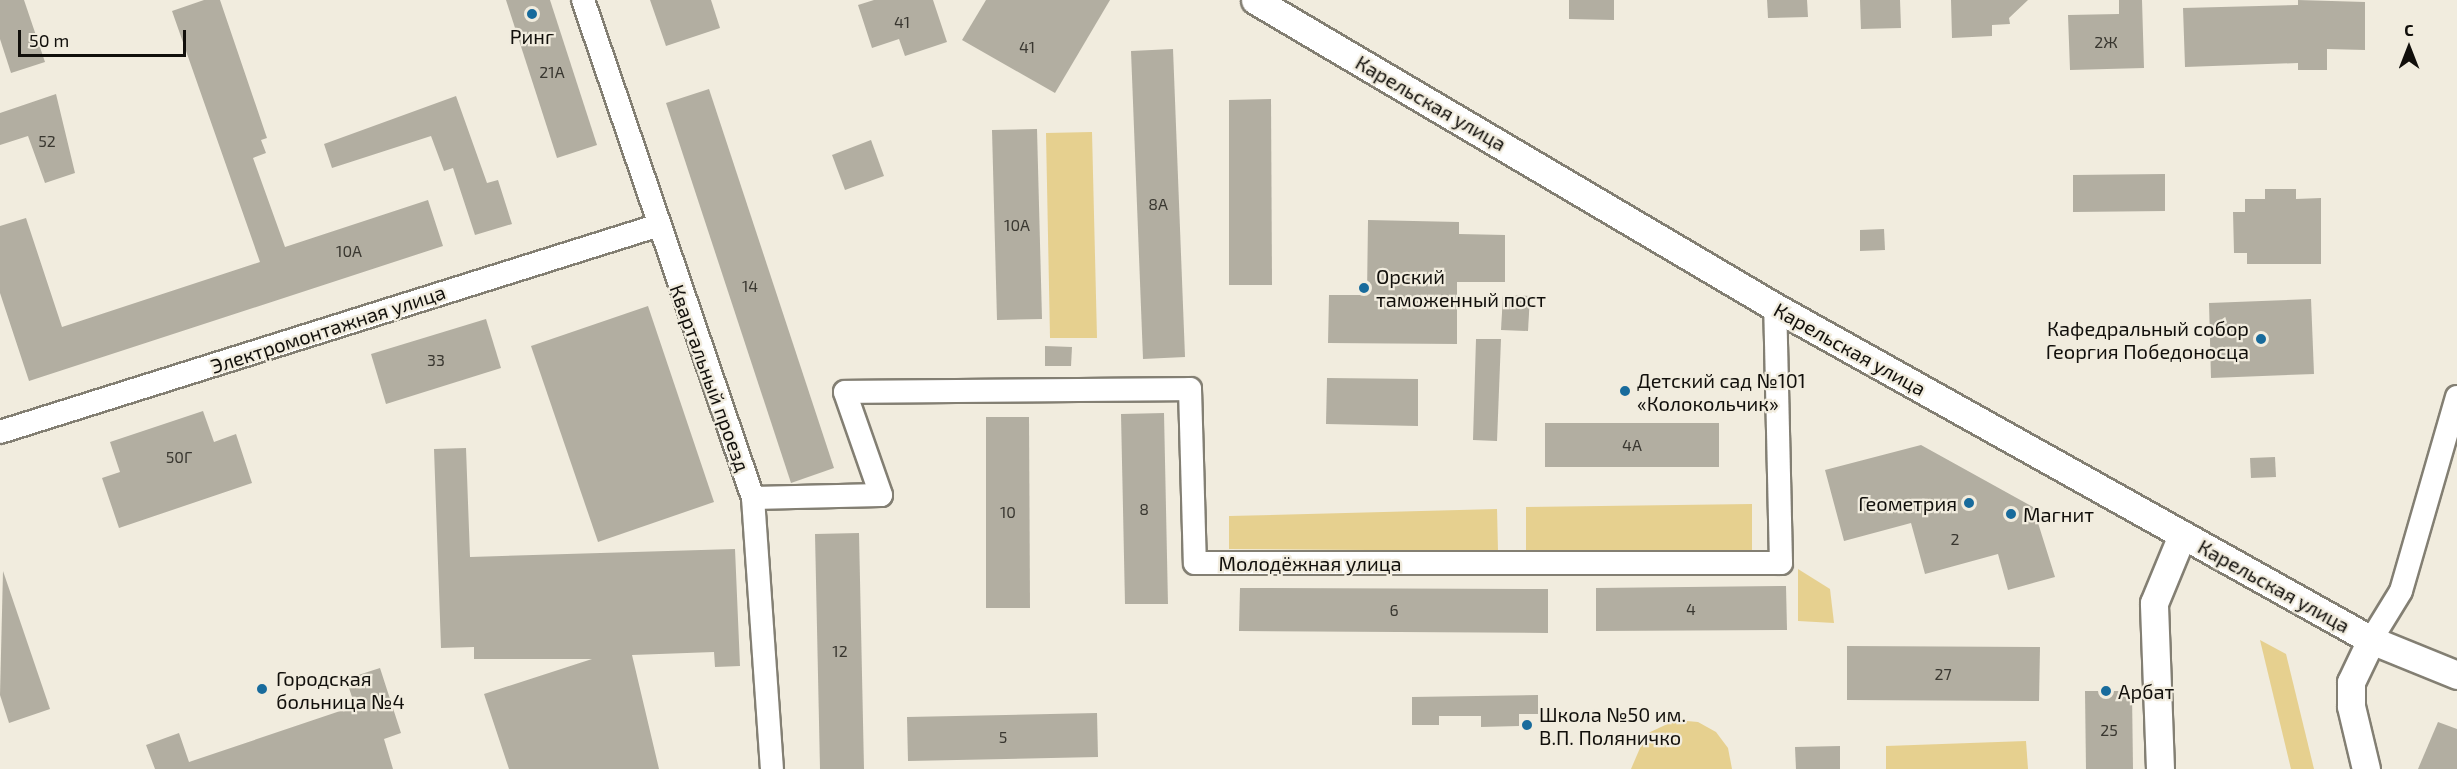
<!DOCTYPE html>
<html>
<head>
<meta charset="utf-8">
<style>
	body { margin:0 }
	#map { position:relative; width:2457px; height:769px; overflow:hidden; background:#f1ecde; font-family:"Exo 2",sans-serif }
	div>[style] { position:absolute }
	.green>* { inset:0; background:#e6d08f }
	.building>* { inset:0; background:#b2aea1 }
	.roads { filter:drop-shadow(2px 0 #837f73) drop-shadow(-2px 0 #837f73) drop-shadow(0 2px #837f73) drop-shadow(0 -2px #837f73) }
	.minor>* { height:22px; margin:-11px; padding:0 11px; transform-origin:11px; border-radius:11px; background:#fff }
	.tertiary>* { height:27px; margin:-13.5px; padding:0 13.5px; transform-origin:13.5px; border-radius:13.5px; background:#fff }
	.dots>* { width:16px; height:16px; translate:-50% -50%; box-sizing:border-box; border:3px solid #f1ecde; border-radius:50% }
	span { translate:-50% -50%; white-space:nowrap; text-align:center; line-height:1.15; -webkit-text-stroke:4.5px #f1ecde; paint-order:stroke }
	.number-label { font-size:16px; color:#393730 }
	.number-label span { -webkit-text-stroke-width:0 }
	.poi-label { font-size:20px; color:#110f0b }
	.left { translate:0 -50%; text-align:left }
	.right { translate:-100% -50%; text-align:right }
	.street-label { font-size:20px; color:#110f0b }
	.north { position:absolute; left:2379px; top:18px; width:60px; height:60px; -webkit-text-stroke:4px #f1ecde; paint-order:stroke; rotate:0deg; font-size:16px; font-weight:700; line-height:24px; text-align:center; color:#110f0b }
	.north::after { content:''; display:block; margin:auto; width:21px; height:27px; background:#110f0b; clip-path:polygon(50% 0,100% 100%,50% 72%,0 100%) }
	.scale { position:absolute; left:18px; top:30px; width:168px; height:27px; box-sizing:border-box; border:3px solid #110f0b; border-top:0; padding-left:8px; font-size:18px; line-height:21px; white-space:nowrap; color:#110f0b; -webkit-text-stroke:4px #f1ecde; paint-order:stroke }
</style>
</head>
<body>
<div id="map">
	<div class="green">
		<i style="clip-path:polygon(1092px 132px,1097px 338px,1050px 338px,1046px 133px)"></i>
		<i style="clip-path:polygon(1752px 504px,1752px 553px,1526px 554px,1526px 507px)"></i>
		<i style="clip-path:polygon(1497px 509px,1498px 551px,1229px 549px,1229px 516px)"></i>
		<i style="clip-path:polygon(1798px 569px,1830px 589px,1834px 623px,1798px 621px)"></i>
		<i style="clip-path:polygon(2260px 640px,2286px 654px,2314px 769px,2291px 769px)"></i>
		<i style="clip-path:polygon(1676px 720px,1698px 722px,1716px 732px,1728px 748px,1732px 769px,1631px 769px,1646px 734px)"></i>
		<i style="clip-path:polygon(2026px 741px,2028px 769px,1886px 769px,1886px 746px)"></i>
	</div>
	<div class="building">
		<i style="clip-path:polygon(0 0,24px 0,45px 62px,11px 73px,0 39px)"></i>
		<i style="clip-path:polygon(204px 0,220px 0,267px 138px,261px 140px,266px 153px,253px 158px,285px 247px,428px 200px,443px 246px,29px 381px,0 293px,0 226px,26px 218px,62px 327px,260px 262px,172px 11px)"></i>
		<i style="clip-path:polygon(506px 0,550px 0,597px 145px,557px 158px)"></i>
		<i style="clip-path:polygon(650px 0,711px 0,720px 28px,666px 46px)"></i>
		<i style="clip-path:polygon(874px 0,933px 0,947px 42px,905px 56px,899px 39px,872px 48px,858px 5px)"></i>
		<i style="clip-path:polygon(986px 0,1110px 0,1055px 93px,962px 40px)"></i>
		<i style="clip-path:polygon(1569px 0,1614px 0,1614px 20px,1569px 19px)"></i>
		<i style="clip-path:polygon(1767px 0,1807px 0,1808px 17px,1768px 18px)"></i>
		<i style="clip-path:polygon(1860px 0,1900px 0,1901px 28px,1861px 29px)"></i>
		<i style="clip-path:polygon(1951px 0,2028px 0,2009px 18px,2010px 24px,1992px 25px,1992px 36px,1952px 38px)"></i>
		<i style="clip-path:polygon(2119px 0,2142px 0,2144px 68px,2070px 70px,2068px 15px,2119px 14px)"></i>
		<i style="clip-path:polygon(2298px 0,2365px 2px,2365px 50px,2327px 49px,2327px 70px,2298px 70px,2298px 63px,2185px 67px,2183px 8px,2298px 5px)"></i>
		<i style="clip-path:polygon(1173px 49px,1185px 357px,1143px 359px,1131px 51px)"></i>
		<i style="clip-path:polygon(709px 89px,834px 468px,791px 483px,666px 103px)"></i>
		<i style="clip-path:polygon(56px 94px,75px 173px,45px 183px,28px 136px,0 145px,0 113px)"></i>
		<i style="clip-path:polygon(456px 96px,487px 183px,498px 180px,512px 224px,475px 235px,453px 168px,444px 171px,431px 136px,332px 168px,324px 144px)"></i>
		<i style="clip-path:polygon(1271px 99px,1272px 285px,1229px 285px,1229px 100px)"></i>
		<i style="clip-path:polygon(1037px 129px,1042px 319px,997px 320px,992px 130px)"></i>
		<i style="clip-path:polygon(871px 140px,884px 176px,845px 190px,832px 155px)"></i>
		<i style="clip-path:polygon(2165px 174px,2165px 211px,2073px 212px,2073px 175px)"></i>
		<i style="clip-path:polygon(2265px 189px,2296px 189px,2296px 199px,2321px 198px,2321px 264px,2247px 264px,2247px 253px,2234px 253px,2233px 212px,2245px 212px,2245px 199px,2265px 199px)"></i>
		<i style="clip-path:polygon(1368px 220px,1459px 222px,1459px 234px,1505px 235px,1505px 282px,1457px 282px,1457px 344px,1328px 343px,1329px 295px,1367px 295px)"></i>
		<i style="clip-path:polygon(1884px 229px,1885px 250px,1860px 251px,1860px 230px)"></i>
		<i style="clip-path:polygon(1503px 295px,1530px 296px,1528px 331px,1501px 330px)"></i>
		<i style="clip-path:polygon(2311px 299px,2314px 374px,2211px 378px,2209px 303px)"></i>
		<i style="clip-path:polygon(648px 306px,714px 502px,598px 542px,531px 346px)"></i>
		<i style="clip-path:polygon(486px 319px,501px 368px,386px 404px,371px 354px)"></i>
		<i style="clip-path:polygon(1476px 339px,1501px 339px,1497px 441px,1473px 440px)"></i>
		<i style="clip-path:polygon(1045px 346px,1072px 347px,1071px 366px,1045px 366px)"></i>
		<i style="clip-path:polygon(1327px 378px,1418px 379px,1418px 426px,1326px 424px)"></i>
		<i style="clip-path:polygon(203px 411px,214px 442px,236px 434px,252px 483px,119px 528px,102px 478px,120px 472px,110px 442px)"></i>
		<i style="clip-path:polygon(1164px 413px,1168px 604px,1125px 604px,1121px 414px)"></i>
		<i style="clip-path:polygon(986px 417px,1029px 417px,1030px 608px,986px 608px)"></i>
		<i style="clip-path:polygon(1545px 423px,1719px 423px,1719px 467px,1545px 467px)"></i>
		<i style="clip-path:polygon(1921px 445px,2033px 507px,2055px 577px,2008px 590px,1998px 554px,1925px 574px,1911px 523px,1844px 541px,1825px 470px)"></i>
		<i style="clip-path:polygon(466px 448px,470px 557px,735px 549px,740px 666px,715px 667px,714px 652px,632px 655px,659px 769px,509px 769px,484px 694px,592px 659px,474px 659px,474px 647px,441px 648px,434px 449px)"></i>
		<i style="clip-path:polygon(2275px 457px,2276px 477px,2251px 478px,2250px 458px)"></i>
		<i style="clip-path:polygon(859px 533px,864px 769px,820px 769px,815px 534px)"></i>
		<i style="clip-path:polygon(3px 571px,50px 709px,9px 723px,0 695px)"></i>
		<i style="clip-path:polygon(1786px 586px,1787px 630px,1596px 631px,1596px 588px)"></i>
		<i style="clip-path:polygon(1240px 588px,1548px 589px,1548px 633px,1239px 631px)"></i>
		<i style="clip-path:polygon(1847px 646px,2040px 647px,2039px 701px,1847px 700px)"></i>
		<i style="clip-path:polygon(380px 668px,401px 733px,384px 739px,393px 769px,155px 769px,146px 745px,179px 733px,189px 762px,355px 706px,346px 679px)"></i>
		<i style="clip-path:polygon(2085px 691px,2132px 691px,2133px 769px,2086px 769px)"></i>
		<i style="clip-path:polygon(1538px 695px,1538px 714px,1519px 714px,1519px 726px,1481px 727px,1481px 716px,1439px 716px,1439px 725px,1412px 725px,1412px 697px)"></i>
		<i style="clip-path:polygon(1097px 713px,1098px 757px,908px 761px,907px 717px)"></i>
		<i style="clip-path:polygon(2438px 722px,2457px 729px,2457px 769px,2418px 769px)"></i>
		<i style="clip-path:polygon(1840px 746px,1840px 769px,1796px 769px,1795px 747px)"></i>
	</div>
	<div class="roads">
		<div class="minor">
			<i style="left:583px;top:0;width:526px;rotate:71.15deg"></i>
			<i style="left:753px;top:498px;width:272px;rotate:86deg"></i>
			<i style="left:0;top:432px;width:688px;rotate:-17.43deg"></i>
			<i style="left:753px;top:498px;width:128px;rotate:-1.3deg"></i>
			<i style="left:881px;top:495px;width:109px;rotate:-109.3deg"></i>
			<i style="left:845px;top:392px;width:345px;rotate:-0.5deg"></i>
			<i style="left:1190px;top:389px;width:174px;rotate:88.4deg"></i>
			<i style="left:1195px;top:563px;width:586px"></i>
			<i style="left:1781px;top:563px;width:256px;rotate:-91.3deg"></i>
			<i style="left:2371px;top:640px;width:57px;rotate:-58.5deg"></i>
			<i style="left:2401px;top:591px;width:202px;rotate:-73.9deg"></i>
		</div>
		<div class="tertiary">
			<i style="left:1255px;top:0;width:604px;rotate:30.56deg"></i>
			<i style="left:1775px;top:307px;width:683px;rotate:29.19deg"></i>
			<i style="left:2371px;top:640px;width:93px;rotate:22.1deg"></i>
			<i style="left:2160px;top:769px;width:166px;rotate:-92.1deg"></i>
			<i style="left:2154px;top:603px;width:74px;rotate:-67.6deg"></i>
			<i style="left:2366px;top:769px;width:65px;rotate:-103.4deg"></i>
			<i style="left:2351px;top:706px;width:24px;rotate:-90deg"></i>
			<i style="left:2351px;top:682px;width:47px;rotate:-64.5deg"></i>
		</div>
	</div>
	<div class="dots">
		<i style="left:532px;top:14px;background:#186b9c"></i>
		<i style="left:1364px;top:288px;background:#186b9c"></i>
		<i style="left:2261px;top:339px;background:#186b9c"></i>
		<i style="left:1625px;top:391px;background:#186b9c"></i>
		<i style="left:1969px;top:503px;background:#186b9c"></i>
		<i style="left:2011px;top:514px;background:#186b9c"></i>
		<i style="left:262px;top:689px;background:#186b9c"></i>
		<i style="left:2106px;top:691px;background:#186b9c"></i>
		<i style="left:1527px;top:725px;background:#186b9c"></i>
	</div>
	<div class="number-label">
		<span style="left:902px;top:22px">41</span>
		<span style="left:2106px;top:42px">2Ж</span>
		<span style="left:1027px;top:47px">41</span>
		<span style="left:552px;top:72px">21А</span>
		<span style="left:47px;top:141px">52</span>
		<span style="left:1158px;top:204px">8А</span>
		<span style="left:1017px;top:225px">10А</span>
		<span style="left:349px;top:251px">10А</span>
		<span style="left:750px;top:286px">14</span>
		<span style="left:436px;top:360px">33</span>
		<span style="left:1632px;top:445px">4А</span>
		<span style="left:179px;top:457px">50Г</span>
		<span style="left:1144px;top:509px">8</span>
		<span style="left:1008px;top:512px">10</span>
		<span style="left:1955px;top:539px">2</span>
		<span style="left:1691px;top:609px">4</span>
		<span style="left:1394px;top:610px">6</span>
		<span style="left:840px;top:651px">12</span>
		<span style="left:1943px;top:674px">27</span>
		<span style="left:2109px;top:730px">25</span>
		<span style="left:1003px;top:737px">5</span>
	</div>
	<div class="poi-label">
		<span style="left:532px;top:36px">Ринг</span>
		<span class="left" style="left:1376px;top:288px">Орский<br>таможенный пост</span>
		<span class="right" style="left:2249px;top:340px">Кафедральный собор<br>Георгия Победоносца</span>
		<span class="left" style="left:1637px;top:392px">Детский сад №101<br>«Колокольчик»</span>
		<span class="right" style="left:1957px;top:503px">Геометрия</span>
		<span class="left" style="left:2023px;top:514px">Магнит</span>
		<span class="left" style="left:276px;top:690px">Городская<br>больница №4</span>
		<span class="left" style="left:2118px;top:691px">Арбат</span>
		<span class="left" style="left:1539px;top:726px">Школа №50 им.<br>В.П. Поляничко</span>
	</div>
	<div class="street-label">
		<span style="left:1431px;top:103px;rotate:30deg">Карельская улица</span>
		<span style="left:328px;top:329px;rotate:-18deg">Электромонтажная улица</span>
		<span style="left:1850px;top:349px;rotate:29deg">Карельская улица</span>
		<span style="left:710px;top:378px;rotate:70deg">Квартальный проезд</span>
		<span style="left:1310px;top:563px">Молодёжная улица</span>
		<span style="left:2274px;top:586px;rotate:29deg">Карельская улица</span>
	</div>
	<div class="north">С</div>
	<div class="scale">50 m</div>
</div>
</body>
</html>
